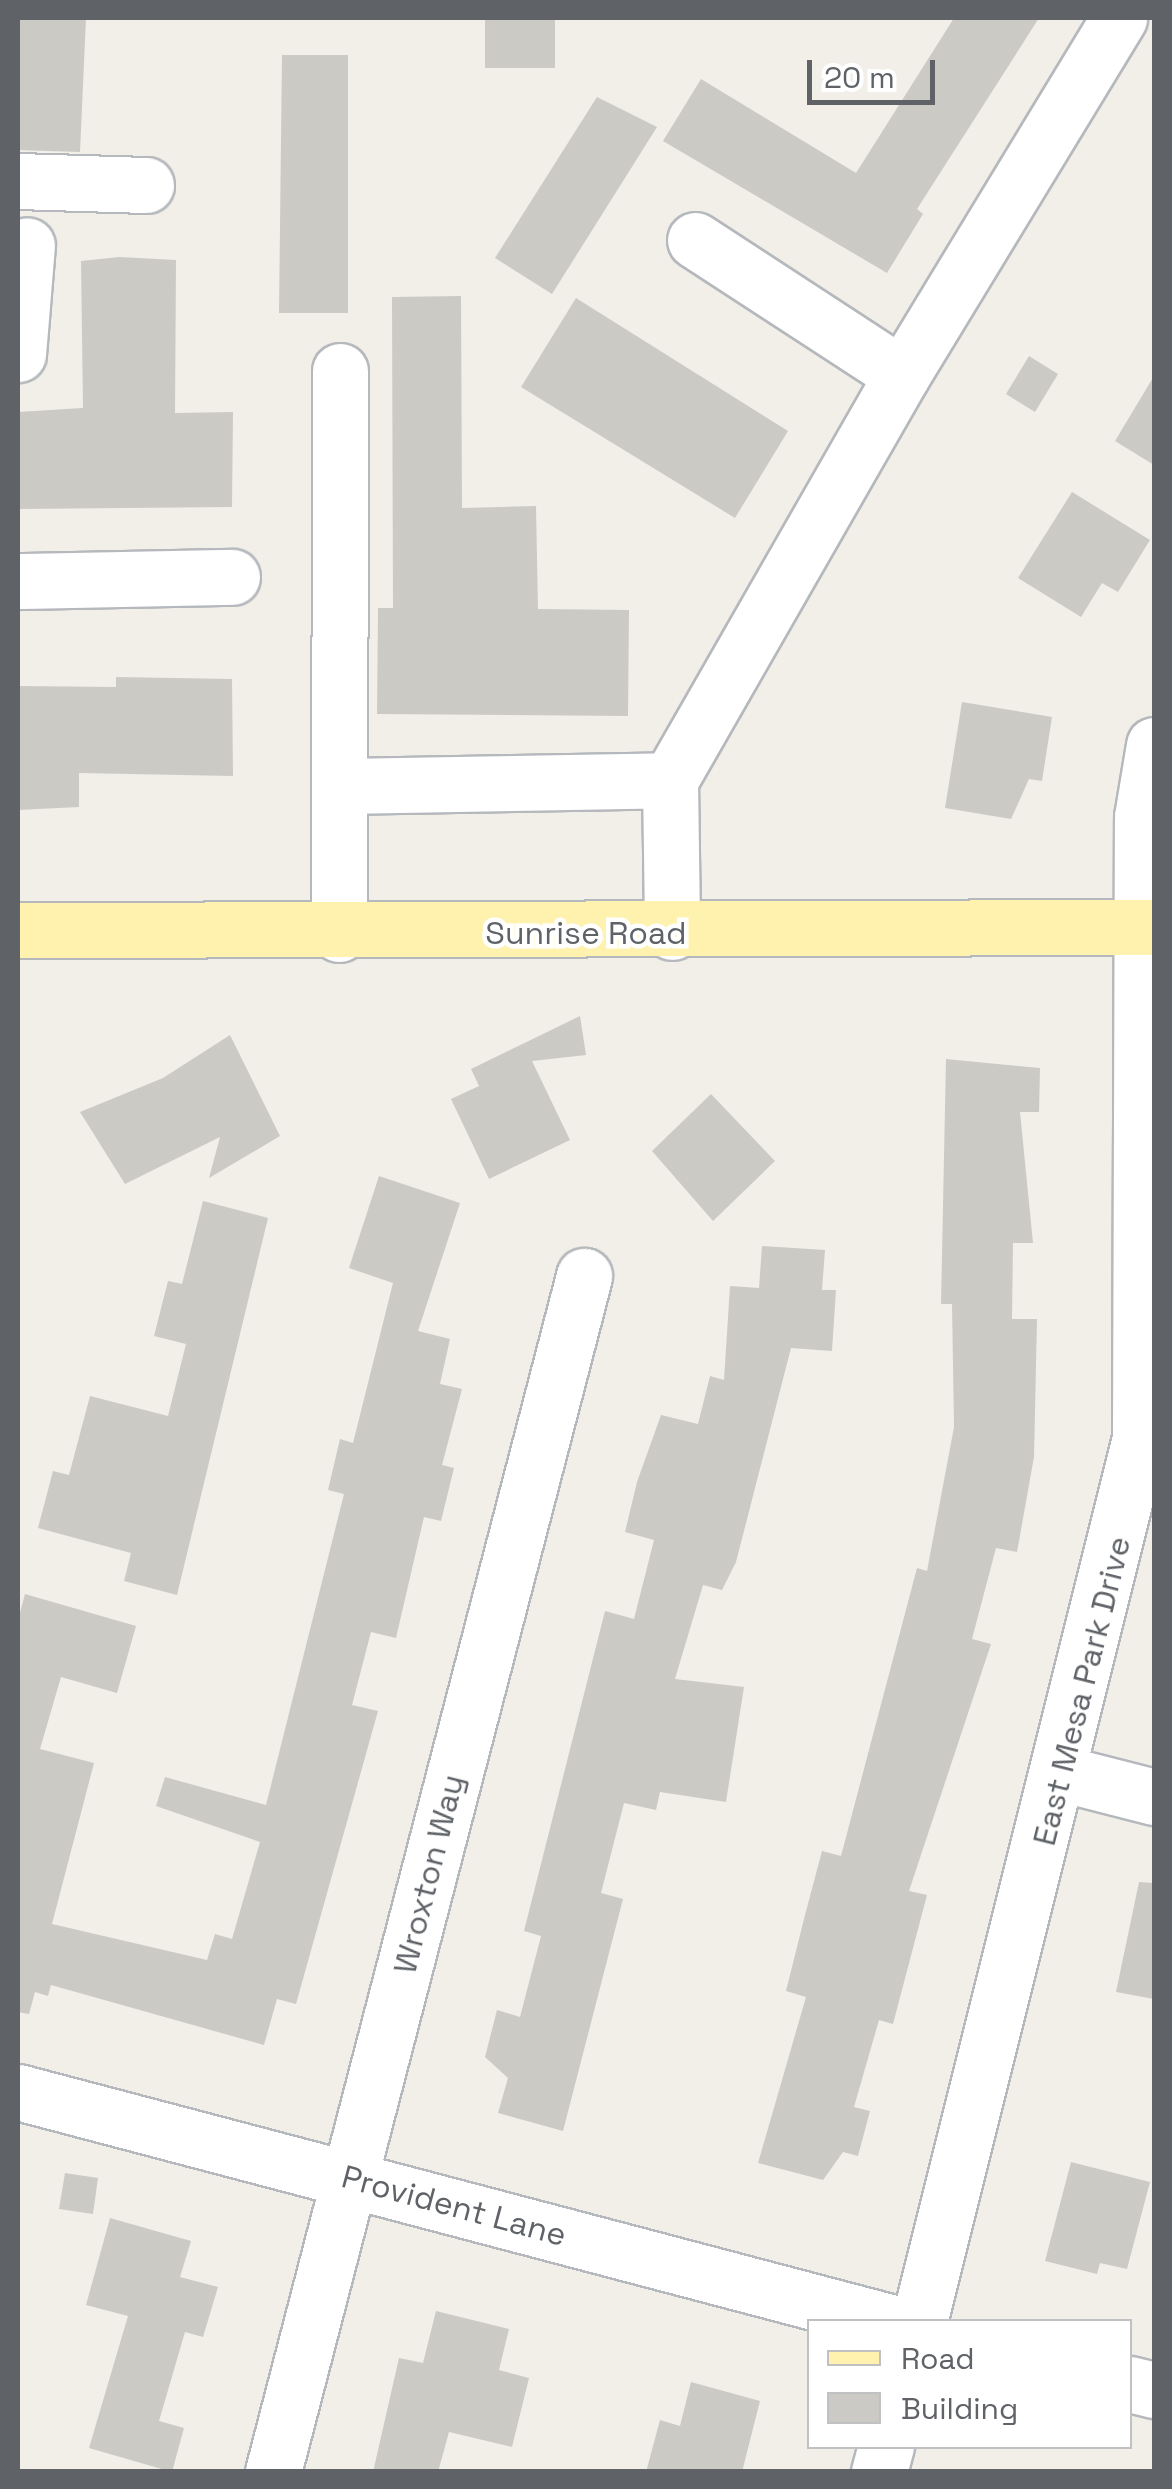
<!DOCTYPE html>
<html>
<head>
<meta charset="utf-8">
<style>
	body { margin:0 }
	#map { position:relative; width:1172px; height:2489px; overflow:hidden; background:#f1efe8; font-family:"Space Grotesk",sans-serif }
	div>[style] { position:absolute }
	.building>* { inset:0; background:#cccac5 }
	.roads { filter:drop-shadow(2px 0 #b5b8bc) drop-shadow(-2px 0 #b5b8bc) drop-shadow(0 2px #b5b8bc) drop-shadow(0 -2px #b5b8bc) }
	.minor>* { height:55px; margin:-27.5px; padding:0 27.5px; transform-origin:27.5px; border-radius:27.5px; background:#fff }
	.major>* { height:55px; margin:-27.5px; padding:0 27.5px; transform-origin:27.5px; border-radius:27.5px; background:#fff2af }
	span { translate:-50% -50%; white-space:nowrap; text-align:center; line-height:1.15; -webkit-text-stroke:9px #fff; paint-order:stroke }
	.street-label { font-size:32px; color:#5f6368 }
	.frame { position:absolute; inset:0; border:20px solid #5f6368; pointer-events:none }
	.legend { position:absolute; left:807px; top:2319px; width:325px; height:130px; box-sizing:border-box; background:#fff; border:2px solid #bfc1c3; margin:0; padding:12px 18px; list-style:none; font-size:30px; color:#5f6368 }
	.legend li { display:flex; align-items:center; gap:20px; height:50px }
	.legend b { width:50px; border:2px solid #bfc1c3 }
	.scale { position:absolute; left:807px; top:60px; width:128px; height:45px; box-sizing:border-box; border:5px solid #5f6368; border-top:0; padding-left:12px; font-size:30px; line-height:35px; white-space:nowrap; color:#5f6368; -webkit-text-stroke:8px #fff; paint-order:stroke }
</style>
</head>
<body>
<div id="map">
	<div class="building">
		<i style="clip-path:polygon(18px 18px,86px 18px,80px 152px,18px 150px)"></i>
		<i style="clip-path:polygon(485px 18px,555px 18px,555px 68px,485px 68px)"></i>
		<i style="clip-path:polygon(954px 18px,1039px 18px,917px 209px,923px 214px,887px 273px,663px 141px,701px 79px,856px 173px)"></i>
		<i style="clip-path:polygon(282px 55px,348px 55px,348px 313px,279px 313px)"></i>
		<i style="clip-path:polygon(597px 97px,657px 127px,552px 294px,495px 258px)"></i>
		<i style="clip-path:polygon(119px 257px,176px 260px,175px 413px,233px 412px,232px 507px,18px 509px,18px 412px,83px 408px,81px 261px)"></i>
		<i style="clip-path:polygon(461px 296px,462px 508px,536px 506px,538px 609px,629px 610px,628px 716px,377px 714px,378px 608px,393px 608px,392px 297px)"></i>
		<i style="clip-path:polygon(576px 298px,788px 431px,735px 518px,521px 387px)"></i>
		<i style="clip-path:polygon(1029px 356px,1058px 374px,1035px 412px,1006px 394px)"></i>
		<i style="clip-path:polygon(1154px 376px,1154px 465px,1115px 441px)"></i>
		<i style="clip-path:polygon(1072px 492px,1150px 540px,1118px 592px,1102px 583px,1081px 617px,1018px 578px)"></i>
		<i style="clip-path:polygon(116px 677px,232px 679px,233px 776px,79px 773px,79px 807px,18px 810px,18px 686px,116px 687px)"></i>
		<i style="clip-path:polygon(962px 702px,1052px 717px,1042px 781px,1029px 779px,1011px 819px,945px 808px)"></i>
		<i style="clip-path:polygon(580px 1016px,586px 1055px,532px 1061px,570px 1140px,489px 1179px,451px 1099px,479px 1086px,471px 1069px)"></i>
		<i style="clip-path:polygon(230px 1035px,280px 1136px,209px 1178px,220px 1137px,125px 1184px,80px 1112px,163px 1078px)"></i>
		<i style="clip-path:polygon(946px 1059px,1040px 1068px,1039px 1112px,1020px 1112px,1033px 1243px,1013px 1243px,1012px 1319px,1037px 1319px,1034px 1457px,1017px 1552px,996px 1548px,972px 1639px,991px 1644px,909px 1891px,927px 1895px,893px 2024px,879px 2020px,854px 2107px,870px 2111px,858px 2156px,843px 2152px,823px 2180px,758px 2163px,806px 1997px,786px 1991px,805px 1915px,822px 1851px,841px 1856px,917px 1568px,927px 1571px,954px 1427px,952px 1304px,941px 1304px)"></i>
		<i style="clip-path:polygon(711px 1094px,775px 1161px,713px 1221px,652px 1151px)"></i>
		<i style="clip-path:polygon(379px 1176px,460px 1203px,418px 1331px,450px 1339px,440px 1384px,462px 1389px,442px 1465px,454px 1468px,441px 1521px,424px 1517px,396px 1638px,371px 1632px,352px 1705px,378px 1711px,296px 2004px,277px 1999px,264px 2045px,51px 1985px,48px 1996px,35px 1992px,29px 2014px,18px 2012px,18px 1620px,25px 1594px,136px 1626px,117px 1693px,61px 1677px,40px 1749px,94px 1763px,52px 1924px,207px 1960px,215px 1934px,232px 1939px,260px 1842px,156px 1806px,165px 1777px,266px 1805px,344px 1494px,328px 1490px,340px 1439px,353px 1443px,393px 1283px,349px 1268px)"></i>
		<i style="clip-path:polygon(203px 1201px,268px 1218px,177px 1595px,124px 1581px,131px 1553px,38px 1528px,53px 1471px,69px 1475px,90px 1396px,168px 1416px,186px 1344px,154px 1336px,168px 1281px,182px 1284px)"></i>
		<i style="clip-path:polygon(762px 1246px,825px 1250px,822px 1290px,836px 1290px,832px 1351px,791px 1348px,736px 1562px,722px 1590px,703px 1585px,675px 1679px,744px 1687px,726px 1802px,660px 1792px,656px 1810px,624px 1803px,601px 1893px,623px 1899px,563px 2131px,498px 2113px,508px 2078px,485px 2057px,497px 2010px,520px 2017px,541px 1936px,524px 1931px,605px 1611px,634px 1619px,654px 1540px,625px 1532px,637px 1482px,661px 1415px,698px 1424px,710px 1376px,724px 1380px,730px 1286px,759px 1288px)"></i>
		<i style="clip-path:polygon(1139px 1882px,1154px 1883px,1154px 1999px,1116px 1992px)"></i>
		<i style="clip-path:polygon(1071px 2162px,1150px 2182px,1127px 2269px,1100px 2263px,1097px 2274px,1045px 2261px)"></i>
		<i style="clip-path:polygon(65px 2173px,98px 2178px,93px 2214px,59px 2209px)"></i>
		<i style="clip-path:polygon(110px 2218px,191px 2241px,180px 2277px,218px 2287px,203px 2337px,185px 2332px,159px 2421px,184px 2428px,172px 2472px,89px 2448px,128px 2316px,86px 2305px)"></i>
		<i style="clip-path:polygon(436px 2311px,509px 2329px,499px 2370px,529px 2378px,512px 2447px,449px 2432px,438px 2472px,373px 2472px,399px 2358px,423px 2363px)"></i>
		<i style="clip-path:polygon(691px 2382px,760px 2401px,742px 2472px,646px 2472px,660px 2420px,680px 2426px)"></i>
	</div>
	<div class="roads">
		<div class="minor">
			<i style="left:18px;top:181px;width:128px;rotate:1.8deg"></i>
			<i style="left:18px;top:354px;width:109px;rotate:-85.3deg"></i>
			<i style="left:902px;top:375px;width:418px;rotate:-58.7deg"></i>
			<i style="left:18px;top:581px;width:214px;rotate:-1.1deg"></i>
			<i style="left:670px;top:780px;width:467px;rotate:-60.2deg"></i>
			<i style="left:902px;top:375px;width:247px;rotate:-146.9deg"></i>
			<i style="left:342px;top:786px;width:328px;rotate:-1deg"></i>
			<i style="left:670px;top:780px;width:152px;rotate:89.2deg"></i>
			<i style="left:339px;top:934px;width:563px;rotate:-89.9deg"></i>
			<i style="left:1060px;top:1773px;width:97px;rotate:14.3deg"></i>
			<i style="left:18px;top:2092px;width:902px;rotate:14.78deg"></i>
			<i style="left:919px;top:2322px;width:911px;rotate:-75.96deg"></i>
			<i style="left:1140px;top:1438px;width:621px;rotate:-89.82deg"></i>
			<i style="left:1142px;top:817px;width:73px;rotate:-80.5deg"></i>
			<i style="left:1130px;top:2384px;width:25px;rotate:14deg"></i>
			<i style="left:273px;top:2472px;width:1236px;rotate:-75.42deg"></i>
			<i style="left:879px;top:2472px;width:27px;rotate:-75deg"></i>
		</div>
		<div class="major">
			<i style="left:18px;top:930px;width:1136px;rotate:-0.15deg"></i>
		</div>
	</div>
	<div class="street-label">
		<span style="left:586px;top:933px">Sunrise Road</span>
		<span style="left:1082px;top:1691px;rotate:-76deg">East Mesa Park Drive</span>
		<span style="left:429px;top:1874px;rotate:-76deg">Wroxton Way</span>
		<span style="left:454px;top:2206px;rotate:15deg">Provident Lane</span>
	</div>
	<div class="frame"></div>
	<ul class="legend">
	<li><b style="height:12px;background:#fff2af"></b>Road</li>
	<li><b style="height:28px;background:#cccac5"></b>Building</li>
	</ul>
	<div class="scale">20 m</div>
</div>
</body>
</html>
